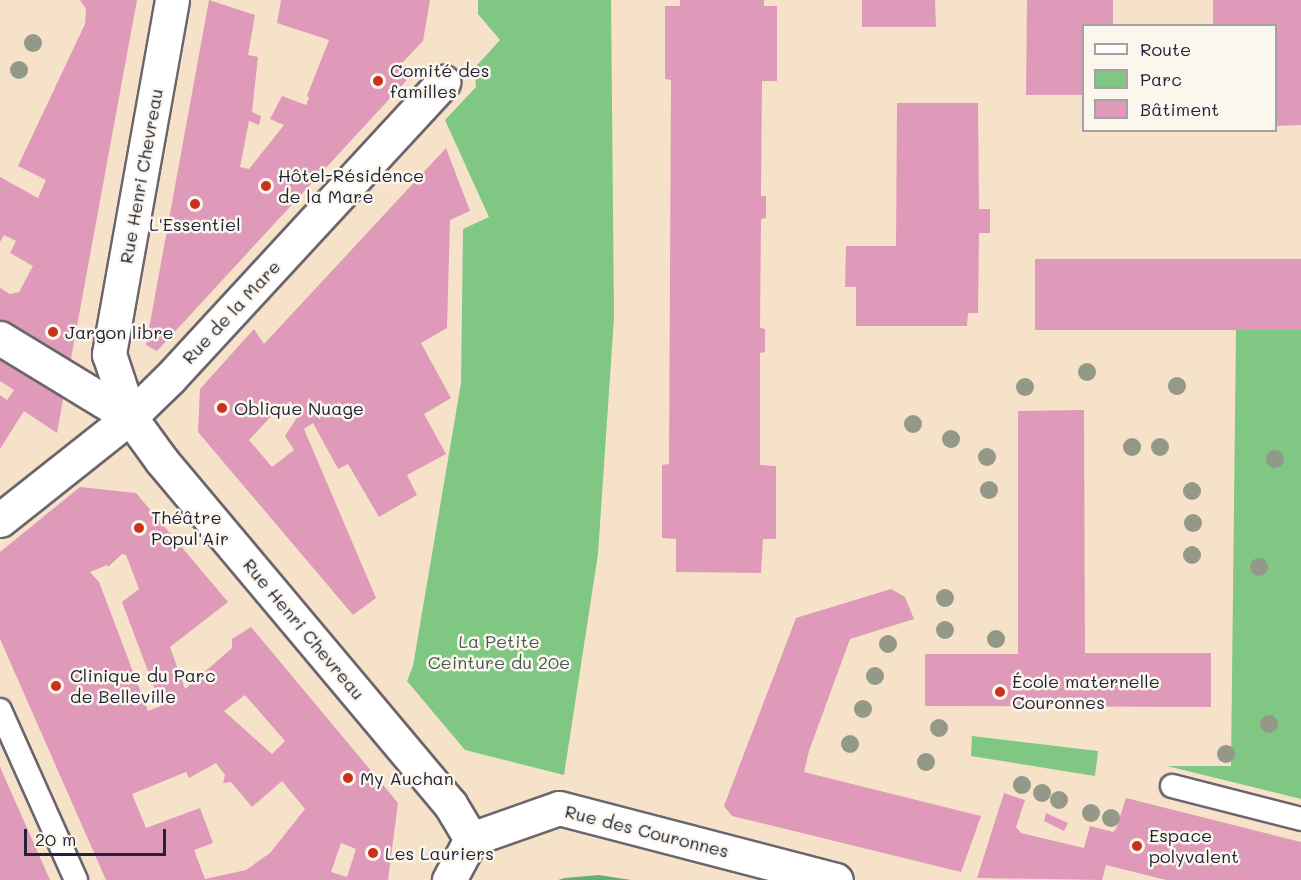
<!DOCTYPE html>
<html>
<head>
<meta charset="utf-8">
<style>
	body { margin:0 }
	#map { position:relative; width:1301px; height:880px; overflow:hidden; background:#f5e2c9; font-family:Mali,sans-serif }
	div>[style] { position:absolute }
	.green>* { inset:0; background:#7fc783 }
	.forest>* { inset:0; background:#67ac71 }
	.building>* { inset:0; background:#df9aba }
	.roads { filter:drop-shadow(2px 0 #6c656d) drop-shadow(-2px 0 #6c656d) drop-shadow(0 2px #6c656d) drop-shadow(0 -2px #6c656d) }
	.service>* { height:22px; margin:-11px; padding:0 11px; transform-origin:11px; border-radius:11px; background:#fff }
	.pedestrian>* { height:33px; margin:-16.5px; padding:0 16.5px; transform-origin:16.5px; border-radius:16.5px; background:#fff }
	.minor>* { height:33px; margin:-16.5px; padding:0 16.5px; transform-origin:16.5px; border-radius:16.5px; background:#fff }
	.trees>* { width:18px; height:18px; margin:-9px; border-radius:50%; background:#939889 }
	.dots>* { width:16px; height:16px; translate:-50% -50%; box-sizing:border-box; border:3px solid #fbf7ec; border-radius:50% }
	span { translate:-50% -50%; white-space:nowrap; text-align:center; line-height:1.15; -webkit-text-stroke:5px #fbf7ec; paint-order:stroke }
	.poi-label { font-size:18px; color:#22223b }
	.left { translate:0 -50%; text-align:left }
	.street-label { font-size:18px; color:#22223b }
	.park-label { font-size:18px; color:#435c54 }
	.legend { position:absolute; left:1082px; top:24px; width:195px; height:108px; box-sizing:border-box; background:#fbf7ec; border:2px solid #a4a2a5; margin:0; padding:8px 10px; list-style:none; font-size:18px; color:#22223b }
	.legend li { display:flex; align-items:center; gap:12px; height:30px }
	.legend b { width:30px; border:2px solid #a4a2a5 }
	.scale { position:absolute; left:24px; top:829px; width:142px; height:27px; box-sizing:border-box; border:3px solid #22223b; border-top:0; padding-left:8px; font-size:18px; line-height:21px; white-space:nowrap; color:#22223b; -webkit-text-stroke:4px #fbf7ec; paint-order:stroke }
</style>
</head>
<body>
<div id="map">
	<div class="green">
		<i style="clip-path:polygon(478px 0,611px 0,614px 317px,598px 554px,564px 775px,465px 750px,407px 681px,413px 666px,461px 383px,463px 229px,489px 217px,445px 120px,476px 87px,475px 76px,471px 72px,500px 40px,478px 14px)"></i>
		<i style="clip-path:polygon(1236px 330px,1301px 330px,1301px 799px,1167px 766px,1231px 766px)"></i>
		<i style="clip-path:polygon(972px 736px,1098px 751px,1095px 776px,971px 756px)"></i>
	</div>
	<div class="forest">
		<i style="clip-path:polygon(599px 875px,631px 880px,558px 880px,565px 878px)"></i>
	</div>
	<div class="building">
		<i style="clip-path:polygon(80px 0,137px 0,70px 364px,0 322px,0 288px,10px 294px,19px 292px,33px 266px,10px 253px,16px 241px,4px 235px,0 242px,0 177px,38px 198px,46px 180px,18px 166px,85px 24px,86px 9px)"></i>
		<i style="clip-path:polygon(209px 0,255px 15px,248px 55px,258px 57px,252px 112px,261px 116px,259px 125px,249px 121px,240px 167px,249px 169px,284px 125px,270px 119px,282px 96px,306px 105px,309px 98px,307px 96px,329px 40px,277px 23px,281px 0,430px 0,423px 41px,401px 64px,417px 69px,157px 351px,146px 345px)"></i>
		<i style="clip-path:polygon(680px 0,764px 0,764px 6px,777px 6px,777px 81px,762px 81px,761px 196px,766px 196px,766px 218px,761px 219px,760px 328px,765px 329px,765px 352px,760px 353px,760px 465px,776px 466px,776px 539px,763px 539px,761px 573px,676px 572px,676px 539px,662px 538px,662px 465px,669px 464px,671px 80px,665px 79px,665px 6px,680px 6px)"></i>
		<i style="clip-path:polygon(862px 0,935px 0,936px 27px,862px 27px)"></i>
		<i style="clip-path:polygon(1027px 0,1113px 0,1113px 26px,1084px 26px,1084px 95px,1026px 95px)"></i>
		<i style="clip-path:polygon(1213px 0,1301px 0,1301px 125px,1276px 126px,1276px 26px,1213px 26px)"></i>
		<i style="clip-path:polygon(897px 103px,978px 103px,979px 209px,990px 209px,990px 233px,979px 233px,978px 313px,968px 313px,967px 326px,856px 326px,856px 287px,845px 287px,846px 246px,896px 246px)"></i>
		<i style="clip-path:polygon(evenodd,446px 148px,470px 211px,450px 220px,447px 328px,421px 343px,451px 398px,424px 414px,446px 454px,407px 475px,417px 495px,379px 517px,348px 464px,338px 469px,313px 423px,304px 429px,376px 598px,353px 615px,198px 432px,200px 389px,254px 329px,264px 344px,446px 148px,291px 401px,298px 416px,285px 436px,294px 450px,272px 467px,249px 440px,277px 410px,291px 401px)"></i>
		<i style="clip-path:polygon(1035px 259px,1301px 259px,1301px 330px,1035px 330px)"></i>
		<i style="clip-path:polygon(0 353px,64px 394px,57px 433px,24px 411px,0 449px,0 395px,7px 400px,14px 390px,0 381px)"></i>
		<i style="clip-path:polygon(1084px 410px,1085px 653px,1211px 653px,1211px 707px,925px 706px,925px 654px,1018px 654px,1018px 411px)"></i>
		<i style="clip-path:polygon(evenodd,80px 487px,136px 493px,228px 602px,170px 647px,185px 689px,232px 648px,232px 639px,251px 627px,398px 803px,388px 880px,106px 880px,0 639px,0 552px,80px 487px,122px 554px,126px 555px,139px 589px,122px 602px,161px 706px,148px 711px,99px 582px,90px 572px,107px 565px,108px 567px,122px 554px,80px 487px,245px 695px,285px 741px,272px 754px,224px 711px,245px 695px,80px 487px,216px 763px,225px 775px,223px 783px,231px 782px,252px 807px,282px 781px,305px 809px,270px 853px,246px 870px,205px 879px,194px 850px,213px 843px,200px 808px,146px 828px,132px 794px,186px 772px,189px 778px,216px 763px,80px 487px,341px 843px,356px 849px,347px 877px,331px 872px,341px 843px)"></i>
		<i style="clip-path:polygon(891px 589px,905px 597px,914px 619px,850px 639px,809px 751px,804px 772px,981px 816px,961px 872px,732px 816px,724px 806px,796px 618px)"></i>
		<i style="clip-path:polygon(0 767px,50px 880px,0 880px)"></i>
		<i style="clip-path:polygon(1004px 793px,1025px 800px,1016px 827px,1021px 833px,1084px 848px,1090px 826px,1113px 832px,1116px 829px,1126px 798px,1301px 842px,1301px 880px,1166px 880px,1106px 865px,1102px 880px,977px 878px)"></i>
		<i style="clip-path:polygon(1046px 813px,1068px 823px,1064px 831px,1044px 821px)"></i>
	</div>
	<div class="roads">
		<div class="service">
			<i style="left:0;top:710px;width:186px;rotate:65.9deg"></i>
			<i style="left:1172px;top:786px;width:133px;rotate:14.3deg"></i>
		</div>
		<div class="pedestrian">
			<i style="left:0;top:338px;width:152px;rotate:31.3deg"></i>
			<i style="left:471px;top:839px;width:93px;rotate:-19.4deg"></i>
			<i style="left:559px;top:808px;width:286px;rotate:14.6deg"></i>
		</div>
		<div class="minor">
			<i style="left:172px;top:0;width:360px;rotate:100.1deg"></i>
			<i style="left:109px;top:354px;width:66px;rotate:71.6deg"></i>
			<i style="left:130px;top:417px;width:54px;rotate:54deg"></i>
			<i style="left:162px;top:461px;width:448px;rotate:50deg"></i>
			<i style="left:450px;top:804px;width:41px;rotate:59deg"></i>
			<i style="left:471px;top:839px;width:47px;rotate:118.2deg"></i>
			<i style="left:0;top:520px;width:166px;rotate:-38.4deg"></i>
			<i style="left:130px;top:417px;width:56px;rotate:-44.3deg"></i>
			<i style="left:170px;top:378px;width:403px;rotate:-47.3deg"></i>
		</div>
	</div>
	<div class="trees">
		<i style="left:33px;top:43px"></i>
		<i style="left:19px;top:70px"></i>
		<i style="left:1087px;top:372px"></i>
		<i style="left:1177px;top:386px"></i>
		<i style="left:1025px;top:387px"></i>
		<i style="left:913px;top:424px"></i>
		<i style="left:951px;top:439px"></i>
		<i style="left:1132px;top:447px"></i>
		<i style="left:1160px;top:447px"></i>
		<i style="left:987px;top:457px"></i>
		<i style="left:1275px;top:459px"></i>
		<i style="left:989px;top:490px"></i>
		<i style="left:1192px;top:491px"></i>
		<i style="left:1193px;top:523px"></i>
		<i style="left:1192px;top:555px"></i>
		<i style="left:1259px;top:567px"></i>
		<i style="left:945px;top:598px"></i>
		<i style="left:945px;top:630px"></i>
		<i style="left:996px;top:639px"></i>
		<i style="left:888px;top:644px"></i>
		<i style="left:875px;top:676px"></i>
		<i style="left:863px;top:709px"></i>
		<i style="left:1269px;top:724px"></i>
		<i style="left:939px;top:728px"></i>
		<i style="left:850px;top:744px"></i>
		<i style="left:1226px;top:754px"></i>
		<i style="left:926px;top:762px"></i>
		<i style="left:1022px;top:785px"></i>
		<i style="left:1042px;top:793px"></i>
		<i style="left:1059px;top:800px"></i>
		<i style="left:1091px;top:813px"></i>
		<i style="left:1111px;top:818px"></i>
	</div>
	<div class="dots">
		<i style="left:378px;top:81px;background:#c8321e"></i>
		<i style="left:266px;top:186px;background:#c8321e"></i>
		<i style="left:195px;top:204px;background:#c8321e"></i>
		<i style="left:53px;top:332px;background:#c8321e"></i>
		<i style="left:222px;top:408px;background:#c8321e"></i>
		<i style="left:139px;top:528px;background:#c8321e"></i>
		<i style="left:56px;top:686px;background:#c8321e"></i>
		<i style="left:1000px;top:692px;background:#c8321e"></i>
		<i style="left:348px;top:778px;background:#c8321e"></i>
		<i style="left:1137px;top:846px;background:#c8321e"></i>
		<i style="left:373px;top:853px;background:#c8321e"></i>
	</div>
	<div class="poi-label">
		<span class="left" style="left:390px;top:81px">Comité des<br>familles</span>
		<span class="left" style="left:278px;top:186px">Hôtel-Résidence<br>de la Mare</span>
		<span style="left:195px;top:224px">L'Essentiel</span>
		<span class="left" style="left:65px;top:332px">Jargon libre</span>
		<span class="left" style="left:234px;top:408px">Oblique Nuage</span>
		<span class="left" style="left:151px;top:528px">Théâtre<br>Popul'Air</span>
		<span class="left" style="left:70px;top:686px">Clinique du Parc<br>de Belleville</span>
		<span class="left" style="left:1012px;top:692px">École maternelle<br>Couronnes</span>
		<span class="left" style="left:360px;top:778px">My Auchan</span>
		<span class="left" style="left:1149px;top:846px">Espace<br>polyvalent</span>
		<span class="left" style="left:385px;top:853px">Les Lauriers</span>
	</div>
	<div class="street-label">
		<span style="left:141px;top:176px;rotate:-80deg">Rue Henri Chevreau</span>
		<span style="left:231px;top:312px;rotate:-47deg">Rue de la Mare</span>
		<span style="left:304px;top:629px;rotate:50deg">Rue Henri Chevreau</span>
		<span style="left:647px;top:831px;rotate:14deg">Rue des Couronnes</span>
	</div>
	<div class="park-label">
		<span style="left:499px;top:652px">La Petite<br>Ceinture du 20e</span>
	</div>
	<ul class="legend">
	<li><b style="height:8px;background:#fff"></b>Route</li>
	<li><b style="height:16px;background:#7fc783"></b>Parc</li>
	<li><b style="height:16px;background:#df9aba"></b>Bâtiment</li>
	</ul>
	<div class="scale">20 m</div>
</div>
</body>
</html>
